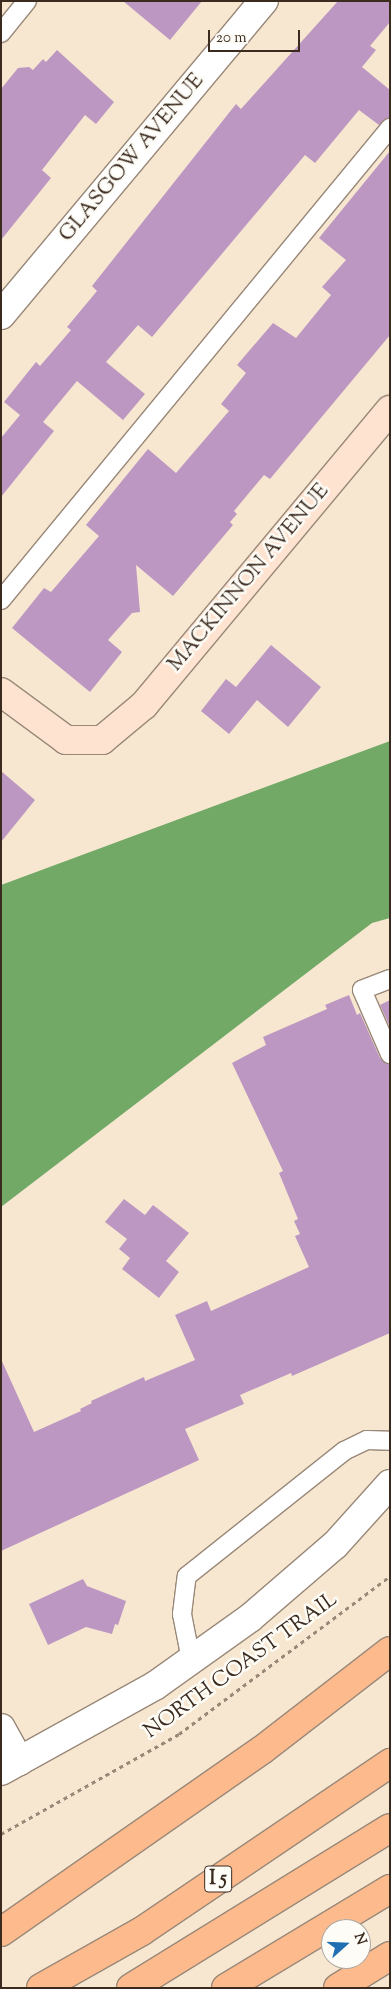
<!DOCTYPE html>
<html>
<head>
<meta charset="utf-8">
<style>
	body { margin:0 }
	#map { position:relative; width:391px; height:1989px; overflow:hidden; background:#f7e7d1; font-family:"Sorts Mill Goudy",serif }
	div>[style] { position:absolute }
	.forest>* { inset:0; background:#72a966 }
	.building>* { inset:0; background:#bc97c2 }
	.path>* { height:3px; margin-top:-1.5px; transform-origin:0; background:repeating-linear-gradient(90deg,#998878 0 4px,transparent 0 8px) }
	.roads { filter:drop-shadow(1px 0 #998878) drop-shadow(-1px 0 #998878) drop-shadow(0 1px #998878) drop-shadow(0 -1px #998878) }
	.lane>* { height:18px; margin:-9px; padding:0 9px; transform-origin:9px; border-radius:9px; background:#fff }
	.street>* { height:28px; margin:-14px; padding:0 14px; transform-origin:14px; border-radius:14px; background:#fff }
	.secondary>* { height:28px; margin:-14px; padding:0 14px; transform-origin:14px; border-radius:14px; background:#fee3d1 }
	.highway>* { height:28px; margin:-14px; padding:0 14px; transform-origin:14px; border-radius:14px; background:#fcba8d }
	span { translate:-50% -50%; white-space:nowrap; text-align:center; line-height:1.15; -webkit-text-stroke:5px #fdfcf7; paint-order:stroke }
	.shield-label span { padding:1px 4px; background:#fdfcf7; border:1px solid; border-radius:4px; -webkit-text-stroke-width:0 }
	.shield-label { font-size:20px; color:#3b2a1e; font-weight:700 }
	.street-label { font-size:21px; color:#3b2a1e }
	.frame { position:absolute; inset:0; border:2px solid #3b2a1e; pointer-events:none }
	.north { position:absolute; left:321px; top:1919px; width:50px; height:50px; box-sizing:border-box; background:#fdfcf7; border:1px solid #afa8a0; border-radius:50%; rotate:70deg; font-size:14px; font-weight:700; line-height:20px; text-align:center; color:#3b2a1e }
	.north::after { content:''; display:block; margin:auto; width:18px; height:22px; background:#1f6fb2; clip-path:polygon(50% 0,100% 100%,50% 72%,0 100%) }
	.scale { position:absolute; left:208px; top:30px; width:92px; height:22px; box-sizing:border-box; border:2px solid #3b2a1e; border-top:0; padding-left:6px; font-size:15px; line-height:18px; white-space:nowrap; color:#3b2a1e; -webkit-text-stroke:4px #fdfcf7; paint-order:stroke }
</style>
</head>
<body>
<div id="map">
	<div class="forest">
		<i style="clip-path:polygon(390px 741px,390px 918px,372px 923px,1px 1207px,1px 885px)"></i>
	</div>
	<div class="building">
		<i style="clip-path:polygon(123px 1px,202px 1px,170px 40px)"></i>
		<i style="clip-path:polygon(338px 1px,390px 1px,390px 22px,370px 46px,376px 50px,362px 67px,390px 90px,390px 118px,379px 125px,359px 110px,315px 163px,305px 155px,152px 337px,138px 325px,106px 362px,145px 394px,123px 420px,77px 381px,43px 422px,54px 431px,1px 497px,1px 438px,20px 415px,4px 402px,36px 362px,40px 366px,71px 330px,67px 327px,97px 291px,92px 286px,236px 104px,241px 109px)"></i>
		<i style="clip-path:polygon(57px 50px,114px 102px,96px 124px,85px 115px,42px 170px,51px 178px,1px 240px,1px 89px,18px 68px,29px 67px,33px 70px,43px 59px,46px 62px)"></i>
		<i style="clip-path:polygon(390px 151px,390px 335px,270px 479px,264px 475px,234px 511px,237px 514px,230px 522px,233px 525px,173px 596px,136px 565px,140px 612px,132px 613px,108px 640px,122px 652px,90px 692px,12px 628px,44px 588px,51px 592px,99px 536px,86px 525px,148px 449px,176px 473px,229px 411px,221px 404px,246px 373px,237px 365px,273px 323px,296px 338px,331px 295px,322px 287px,346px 260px,319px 238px)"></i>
		<i style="clip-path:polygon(271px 645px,321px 687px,288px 727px,257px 700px,229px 734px,201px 711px,226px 679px,236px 687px)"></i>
		<i style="clip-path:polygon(1px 771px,35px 800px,1px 842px)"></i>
		<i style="clip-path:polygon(349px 995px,357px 1015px,360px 1013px,380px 1058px,390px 1064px,390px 1333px,292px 1376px,291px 1373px,240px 1395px,244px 1404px,185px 1429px,199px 1460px,1px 1551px,1px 1359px,34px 1432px,81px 1411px,80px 1409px,92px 1403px,91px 1401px,144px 1377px,145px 1381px,195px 1360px,175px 1315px,207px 1301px,211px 1311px,309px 1267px,295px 1236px,300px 1234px,294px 1221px,298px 1219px,279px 1173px,283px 1171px,232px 1063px,266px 1045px,263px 1037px,327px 1009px,325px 1005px)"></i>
		<i style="clip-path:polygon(390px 1000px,390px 1027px,380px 1005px)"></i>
		<i style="clip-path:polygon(124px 1199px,145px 1215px,153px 1205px,189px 1233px,166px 1261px,179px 1272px,159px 1298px,122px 1269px,130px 1258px,119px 1249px,127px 1239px,105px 1222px)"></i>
		<i style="clip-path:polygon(83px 1579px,87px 1586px,126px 1601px,118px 1625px,115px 1624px,112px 1634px,86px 1627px,48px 1645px,29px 1604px)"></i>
	</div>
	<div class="path">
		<i style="left:1px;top:1834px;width:204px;rotate:-29.3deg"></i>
		<i style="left:179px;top:1734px;width:264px;rotate:-36.8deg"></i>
	</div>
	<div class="roads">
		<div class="lane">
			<i style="left:1px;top:33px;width:41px;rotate:-50.9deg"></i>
			<i style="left:1px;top:600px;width:612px;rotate:-50.51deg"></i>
			<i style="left:390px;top:979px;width:30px;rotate:159deg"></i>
			<i style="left:362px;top:990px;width:70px;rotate:66.4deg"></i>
			<i style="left:191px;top:1660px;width:47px;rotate:-101.1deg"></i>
			<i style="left:182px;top:1614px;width:38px;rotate:-83deg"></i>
			<i style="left:187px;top:1576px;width:201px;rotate:-38.5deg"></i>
			<i style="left:344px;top:1451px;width:25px;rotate:-26deg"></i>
			<i style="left:367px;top:1440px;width:23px;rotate:2deg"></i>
		</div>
		<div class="street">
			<i style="left:1px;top:315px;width:410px;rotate:-50.1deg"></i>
			<i style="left:1px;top:1728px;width:38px;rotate:61deg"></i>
			<i style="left:1px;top:1771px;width:177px;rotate:-29deg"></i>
			<i style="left:156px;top:1685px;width:115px;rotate:-35.5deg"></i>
			<i style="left:250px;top:1618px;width:112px;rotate:-40.7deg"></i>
			<i style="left:335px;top:1545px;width:82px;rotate:-48deg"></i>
		</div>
		<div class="secondary">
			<i style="left:1px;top:692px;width:81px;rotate:36.4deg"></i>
			<i style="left:66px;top:740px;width:36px"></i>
			<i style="left:102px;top:740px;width:55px;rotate:-39.8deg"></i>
			<i style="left:144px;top:705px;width:384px;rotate:-50.2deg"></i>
		</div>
		<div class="highway">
			<i style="left:1px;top:1932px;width:318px;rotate:-34.9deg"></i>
			<i style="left:262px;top:1750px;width:162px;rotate:-37.7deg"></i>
			<i style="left:41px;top:1988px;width:116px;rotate:-29.4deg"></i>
			<i style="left:142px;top:1931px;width:300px;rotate:-34.1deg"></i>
			<i style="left:131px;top:1988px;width:304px;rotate:-31.7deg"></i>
			<i style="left:226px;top:1988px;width:192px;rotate:-31.1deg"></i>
			<i style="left:338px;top:1988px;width:61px;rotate:-31.6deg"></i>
		</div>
	</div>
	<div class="shield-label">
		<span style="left:218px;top:1879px">I 5</span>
	</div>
	<div class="street-label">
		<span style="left:132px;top:158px;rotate:-50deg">GLASGOW AVENUE</span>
		<span style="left:249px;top:578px;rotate:-50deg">MACKINNON AVENUE</span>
		<span style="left:241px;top:1666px;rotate:-36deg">NORTH COAST TRAIL</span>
	</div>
	<div class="frame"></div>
	<div class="north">N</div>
	<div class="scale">20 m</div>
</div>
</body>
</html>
